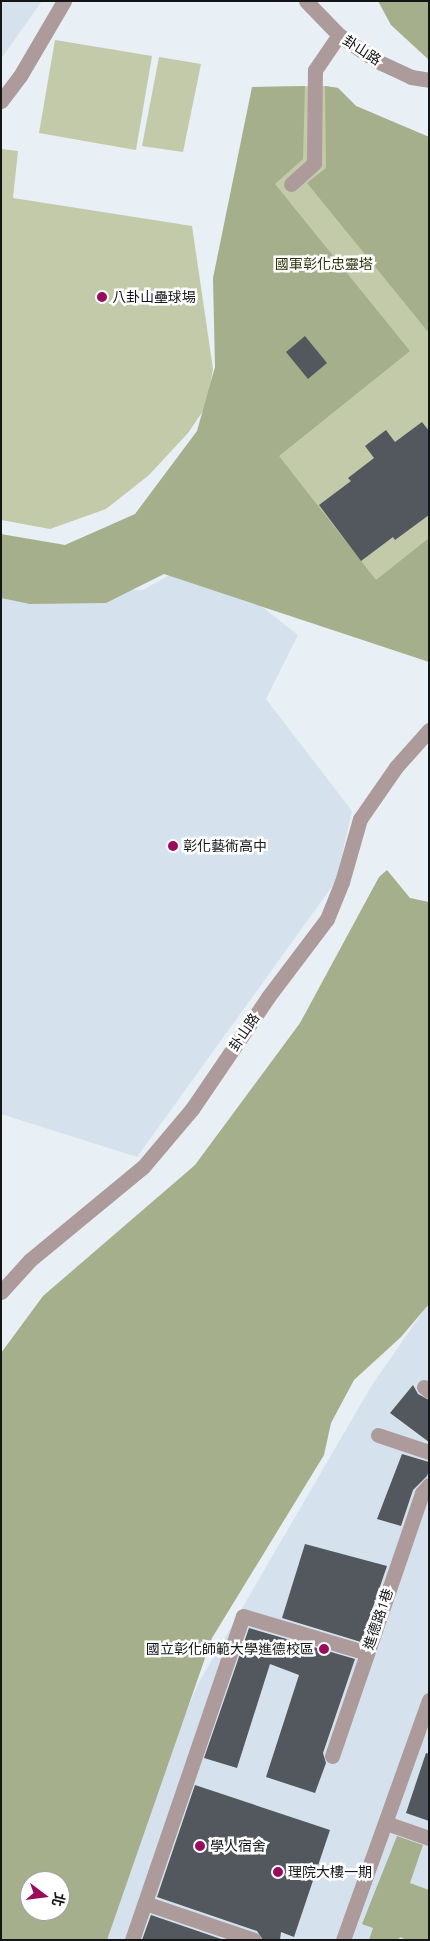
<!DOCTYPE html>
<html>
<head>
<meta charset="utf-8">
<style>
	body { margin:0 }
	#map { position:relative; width:430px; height:1941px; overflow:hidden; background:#e8eff5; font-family:Ubuntu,"Noto Sans TC",sans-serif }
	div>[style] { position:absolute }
	.built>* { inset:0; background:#d5e2ed }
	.green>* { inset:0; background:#c2caa9 }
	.forest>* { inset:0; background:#a6af8c }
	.building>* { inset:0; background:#52585d }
	.minor>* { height:15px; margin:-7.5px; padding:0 7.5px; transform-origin:7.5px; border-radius:7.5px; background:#ad9a9a }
	.dots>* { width:14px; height:14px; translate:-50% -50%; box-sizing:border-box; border:2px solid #fff; border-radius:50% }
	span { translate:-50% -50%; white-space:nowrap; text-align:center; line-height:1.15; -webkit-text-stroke:5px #fff; paint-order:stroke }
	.street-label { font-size:14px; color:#131517 }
	.park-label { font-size:14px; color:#2b3207 }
	.poi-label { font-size:14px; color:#131517 }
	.left { translate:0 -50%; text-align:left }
	.right { translate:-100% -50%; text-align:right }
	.frame { position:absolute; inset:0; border:2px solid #131517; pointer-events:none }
	.north { position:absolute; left:20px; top:1871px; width:50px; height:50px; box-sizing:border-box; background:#fff; border:1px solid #a1a1a2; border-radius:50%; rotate:105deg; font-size:14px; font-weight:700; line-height:20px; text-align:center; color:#131517 }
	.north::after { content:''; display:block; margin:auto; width:18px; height:22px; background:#9a0b5c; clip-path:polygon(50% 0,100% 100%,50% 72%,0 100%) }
</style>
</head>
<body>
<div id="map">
	<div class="built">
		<i style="clip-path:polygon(1px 1px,42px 1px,1px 59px)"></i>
		<i style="clip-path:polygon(173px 573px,252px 599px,298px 635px,266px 699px,352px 811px,336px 881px,137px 1157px,1px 1114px,1px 587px,143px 590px)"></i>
		<i style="clip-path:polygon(429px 1303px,429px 1940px,87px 1940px,199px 1682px,372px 1385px)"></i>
	</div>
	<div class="green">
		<i style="clip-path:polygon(55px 40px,152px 56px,136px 150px,39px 133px)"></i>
		<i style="clip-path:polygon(159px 57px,201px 64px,183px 152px,142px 146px)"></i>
		<i style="clip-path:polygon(325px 86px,338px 88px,356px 106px,429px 137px,429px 662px,219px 535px,252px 87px)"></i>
		<i style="clip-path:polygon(1px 149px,18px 151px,13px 198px,192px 226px,213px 369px,207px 405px,188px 433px,149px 475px,106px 509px,50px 529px,1px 520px)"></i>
	</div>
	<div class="forest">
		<i style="clip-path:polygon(378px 1px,429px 1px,429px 60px,391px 25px)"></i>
		<i style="clip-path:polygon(305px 86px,303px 159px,275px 184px,410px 351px,279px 456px,376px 580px,429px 538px,429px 662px,164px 574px,106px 603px,30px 604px,1px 598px,1px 534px,65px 545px,135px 514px,197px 431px,215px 367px,213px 278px,252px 87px)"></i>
		<i style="clip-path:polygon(325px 86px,338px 88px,356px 106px,429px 137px,429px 333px,307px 183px,326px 168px)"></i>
		<i style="clip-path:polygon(evenodd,387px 870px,410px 898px,429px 902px,429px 1304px,401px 1337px,354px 1380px,331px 1423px,324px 1455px,212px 1638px,107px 1940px,1px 1940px,1px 1353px,43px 1296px,195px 1165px,300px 1023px,379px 877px,387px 870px,30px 1881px,60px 1881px,60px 1911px,30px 1911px,30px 1881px)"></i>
		<i style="clip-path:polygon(397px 1836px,423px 1845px,410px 1883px,429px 1890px,429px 1940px,407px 1940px,400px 1937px,398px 1940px,369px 1940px,373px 1928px,362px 1924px)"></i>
	</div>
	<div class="building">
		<i style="clip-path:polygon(305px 336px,327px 363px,308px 379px,286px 352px)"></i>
		<i style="clip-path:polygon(422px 422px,429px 431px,429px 515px,395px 540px,393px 537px,361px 561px,319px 505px,351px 481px,348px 478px,374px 458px,365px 446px,386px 430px,395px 442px)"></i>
		<i style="clip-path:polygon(413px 1385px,418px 1394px,429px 1400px,429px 1442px,390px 1413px)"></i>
		<i style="clip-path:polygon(402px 1454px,429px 1462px,429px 1470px,427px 1476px,413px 1490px,401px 1526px,377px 1519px)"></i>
		<i style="clip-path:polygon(305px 1544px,387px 1566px,361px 1642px,282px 1618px)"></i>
		<i style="clip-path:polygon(249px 1628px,355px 1659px,323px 1753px,326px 1763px,315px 1793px,266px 1777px,299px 1675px,270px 1664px,237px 1768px,204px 1758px)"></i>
		<i style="clip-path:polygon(426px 1753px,429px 1754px,429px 1821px,406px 1813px)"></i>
		<i style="clip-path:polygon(195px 1785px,330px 1830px,294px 1937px,281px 1932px,280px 1940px,263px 1940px,257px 1931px,157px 1897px)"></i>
		<i style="clip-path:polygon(151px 1915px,224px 1940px,142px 1940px)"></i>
	</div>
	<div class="minor">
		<i style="left:306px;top:1px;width:47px;rotate:45.9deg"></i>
		<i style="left:339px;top:35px;width:46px;rotate:34.4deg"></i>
		<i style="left:377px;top:61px;width:38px;rotate:25deg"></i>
		<i style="left:411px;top:77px;width:18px;rotate:9deg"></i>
		<i style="left:1px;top:101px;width:31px;rotate:-53deg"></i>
		<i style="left:20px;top:76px;width:87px;rotate:-59.6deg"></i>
		<i style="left:291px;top:184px;width:31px;rotate:-42deg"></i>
		<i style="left:314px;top:163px;width:93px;rotate:-89.4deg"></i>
		<i style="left:315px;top:70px;width:42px;rotate:-55.6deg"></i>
		<i style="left:1px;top:1292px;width:43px;rotate:-47.8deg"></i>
		<i style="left:30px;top:1260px;width:146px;rotate:-39.5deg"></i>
		<i style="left:143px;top:1167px;width:76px;rotate:-49.8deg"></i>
		<i style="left:192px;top:1109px;width:135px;rotate:-55.8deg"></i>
		<i style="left:268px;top:997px;width:98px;rotate:-52.9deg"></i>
		<i style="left:327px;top:919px;width:40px;rotate:-68deg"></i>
		<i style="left:342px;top:882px;width:66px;rotate:-74.1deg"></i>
		<i style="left:360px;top:819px;width:63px;rotate:-55.3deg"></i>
		<i style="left:396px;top:767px;width:50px;rotate:-48.3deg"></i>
		<i style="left:424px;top:1387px;width:6px;rotate:39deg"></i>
		<i style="left:378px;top:1435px;width:54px;rotate:18.4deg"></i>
		<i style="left:332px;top:1756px;width:278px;rotate:-71.1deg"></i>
		<i style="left:422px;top:1493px;width:11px;rotate:-49deg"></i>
		<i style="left:386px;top:1823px;width:46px;rotate:19.2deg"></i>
		<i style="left:145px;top:1903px;width:115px;rotate:18.7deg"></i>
		<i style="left:132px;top:1940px;width:342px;rotate:-71.1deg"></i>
		<i style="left:243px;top:1616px;width:129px;rotate:16.6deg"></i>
		<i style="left:343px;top:1940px;width:255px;rotate:-70.3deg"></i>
	</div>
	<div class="dots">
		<i style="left:102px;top:297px;background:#9a0b5c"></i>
		<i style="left:173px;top:846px;background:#9a0b5c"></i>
		<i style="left:324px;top:1649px;background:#9a0b5c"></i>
		<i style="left:200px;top:1846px;background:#9a0b5c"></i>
		<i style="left:278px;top:1872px;background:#9a0b5c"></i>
	</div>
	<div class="street-label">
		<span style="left:362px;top:50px;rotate:33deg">卦山路</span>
		<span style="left:244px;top:1032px;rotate:-56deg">卦山路</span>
		<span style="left:378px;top:1619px;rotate:-71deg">進德路1巷</span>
	</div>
	<div class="park-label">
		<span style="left:324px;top:264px">國軍彰化忠靈塔</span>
	</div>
	<div class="poi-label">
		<span class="left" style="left:112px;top:297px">八卦山壘球場</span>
		<span class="left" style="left:183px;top:846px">彰化藝術高中</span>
		<span class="right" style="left:314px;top:1649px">國立彰化師範大學進德校區</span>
		<span class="left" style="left:210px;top:1846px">學人宿舍</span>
		<span class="left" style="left:288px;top:1872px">理院大樓一期</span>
	</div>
	<div class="frame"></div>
	<div class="north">北</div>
</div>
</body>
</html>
